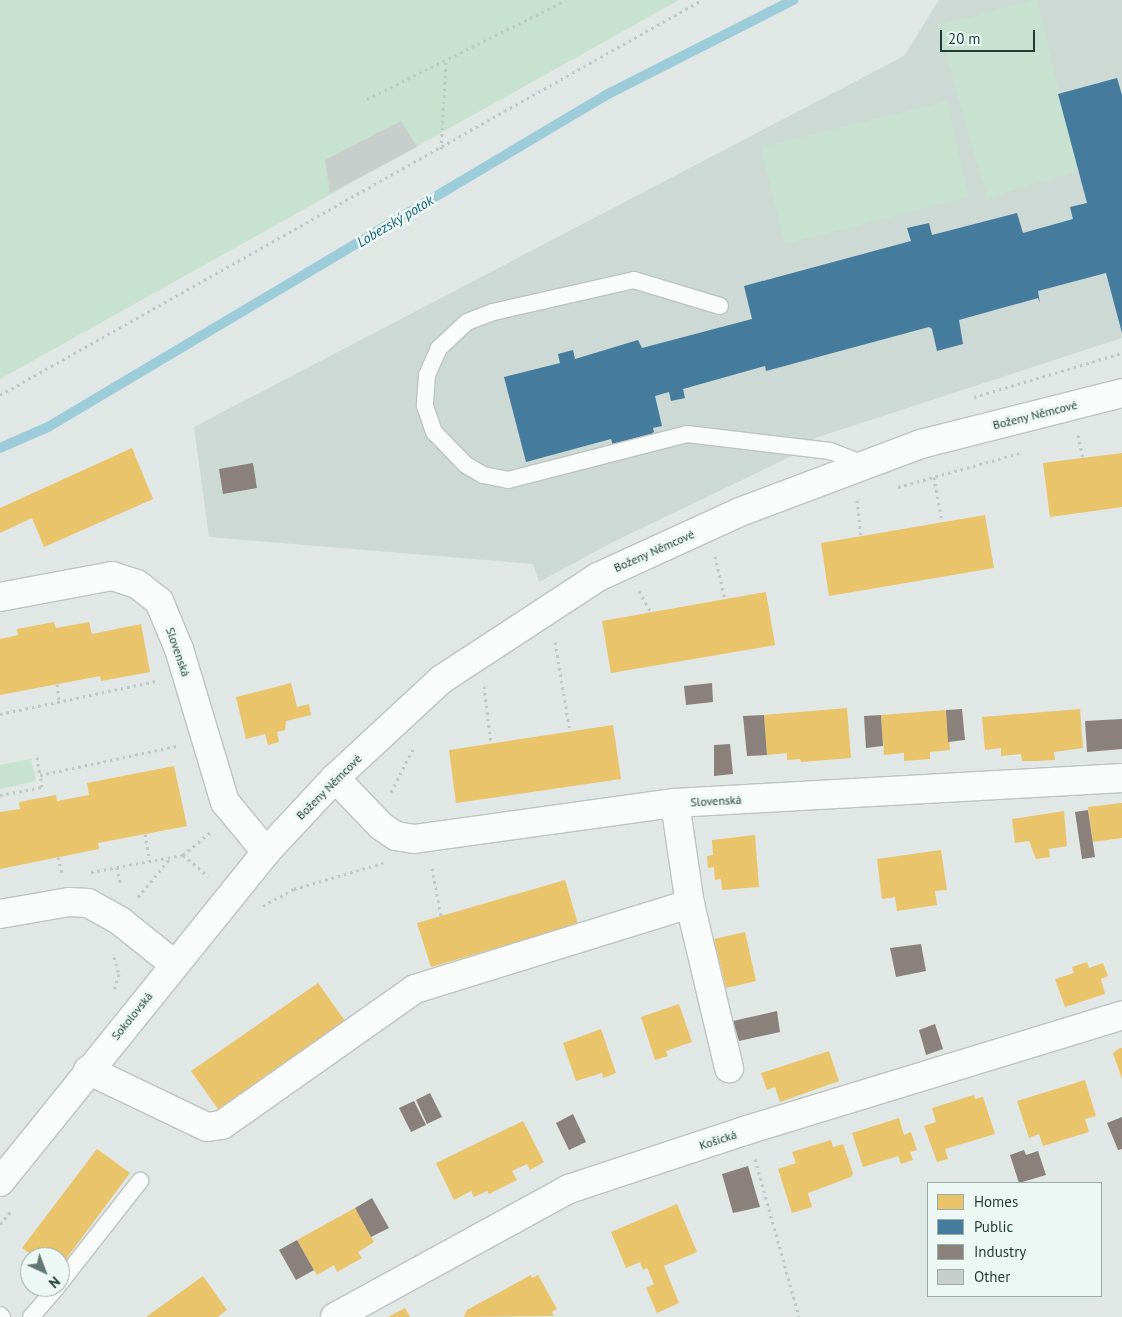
<!DOCTYPE html>
<html>
<head>
<meta charset="utf-8">
<style>
	body { margin:0 }
	#map { position:relative; width:1122px; height:1317px; overflow:hidden; background:#e0e7e4; font-family:"PT Sans",sans-serif }
	div>[style] { position:absolute }
	.built>* { inset:0; background:#cdd9d4 }
	.green>* { inset:0; background:#c7e2d1 }
	.homes>* { inset:0; background:#e9c46a }
	.public>* { inset:0; background:#457b9d }
	.industry>* { inset:0; background:#8a817c }
	.stream>* { height:10px; margin:-5px; padding:0 5px; transform-origin:5px; border-radius:5px; background:#9cccda }
	.building>* { inset:0; background:#c7cecc }
	.path>* { height:3px; margin-top:-1.5px; transform-origin:0; background:repeating-linear-gradient(90deg,#bec8c6 0 2.5px,transparent 0 6.5px) }
	.roads { filter:drop-shadow(1px 0 #bdc4c1) drop-shadow(-1px 0 #bdc4c1) drop-shadow(0 1px #bdc4c1) drop-shadow(0 -1px #bdc4c1) }
	.lane>* { height:16px; margin:-8px; padding:0 8px; transform-origin:8px; border-radius:8px; background:#fafbfb }
	.street>* { height:28px; margin:-14px; padding:0 14px; transform-origin:14px; border-radius:14px; background:#fafbfb }
	span { translate:-50% -50%; white-space:nowrap; text-align:center; line-height:1.15; -webkit-text-stroke:5px #edf7f3; paint-order:stroke }
	.street-label { font-size:12px; color:#1e3b35 }
	.water-label { font-size:14px; color:#14617a; font-style:italic }
	.legend { position:absolute; left:927px; top:1182px; width:175px; height:115px; box-sizing:border-box; background:#edf7f3; border:1px solid #9aaca7; margin:0; padding:6px 9px; list-style:none; font-size:15px; color:#1e3b35 }
	.legend li { display:flex; align-items:center; gap:10px; height:25px }
	.legend b { width:25px; border:1px solid #9aaca7 }
	.north { position:absolute; left:20px; top:1247px; width:50px; height:50px; box-sizing:border-box; background:#edf7f3; border:1px solid #9aaca7; border-radius:50%; rotate:137deg; font-size:14px; font-weight:700; line-height:20px; text-align:center; color:#1e3b35 }
	.north::after { content:''; display:block; margin:auto; width:18px; height:22px; background:#627772; clip-path:polygon(50% 0,100% 100%,50% 72%,0 100%) }
	.scale { position:absolute; left:940px; top:30px; width:95px; height:22px; box-sizing:border-box; border:2px solid #1e3b35; border-top:0; padding-left:6px; font-size:15px; line-height:18px; white-space:nowrap; color:#1e3b35; -webkit-text-stroke:4px #edf7f3; paint-order:stroke }
</style>
</head>
<body>
<div id="map">
	<div class="built">
		<i style="clip-path:polygon(939px 0,1122px 0,1122px 338px,815px 438px,796px 454px,613px 542px,539px 582px,533px 564px,209px 537px,194px 427px,904px 56px)"></i>
	</div>
	<div class="green">
		<i style="clip-path:polygon(0 0,679px 0,0 379px)"></i>
		<i style="clip-path:polygon(1032px 0,1037px 0,1078px 171px,987px 198px,938px 26px)"></i>
		<i style="clip-path:polygon(947px 101px,969px 197px,785px 244px,761px 147px)"></i>
		<i style="clip-path:polygon(31px 759px,36px 781px,0 789px,0 765px)"></i>
	</div>
	<div class="homes">
		<i style="clip-path:polygon(132px 448px,153px 499px,44px 547px,32px 518px,0 533px,0 508px)"></i>
		<i style="clip-path:polygon(1122px 453px,1122px 507px,1050px 517px,1043px 463px)"></i>
		<i style="clip-path:polygon(985px 515px,994px 568px,829px 596px,821px 543px)"></i>
		<i style="clip-path:polygon(766px 592px,775px 645px,611px 673px,602px 621px)"></i>
		<i style="clip-path:polygon(54px 622px,56px 628px,89px 622px,92px 634px,141px 624px,150px 672px,101px 681px,100px 676px,0 695px,0 639px,18px 635px,17px 629px)"></i>
		<i style="clip-path:polygon(291px 683px,297px 707px,309px 704px,311px 715px,286px 721px,285px 730px,277px 732px,279px 742px,268px 745px,265px 734px,246px 739px,236px 697px)"></i>
		<i style="clip-path:polygon(847px 708px,851px 758px,801px 762px,800px 759px,787px 760px,787px 753px,767px 755px,764px 715px)"></i>
		<i style="clip-path:polygon(1080px 709px,1083px 748px,1054px 752px,1055px 760px,1035px 761px,1022px 761px,1021px 754px,1001px 756px,1001px 748px,985px 750px,982px 717px)"></i>
		<i style="clip-path:polygon(946px 710px,950px 750px,930px 752px,930px 759px,904px 761px,904px 753px,884px 755px,881px 715px)"></i>
		<i style="clip-path:polygon(613px 725px,621px 779px,456px 803px,449px 750px)"></i>
		<i style="clip-path:polygon(174px 766px,187px 826px,98px 843px,99px 849px,0 869px,0 812px,20px 809px,19px 802px,56px 795px,57px 801px,89px 795px,87px 783px)"></i>
		<i style="clip-path:polygon(1122px 803px,1122px 838px,1093px 842px,1088px 807px)"></i>
		<i style="clip-path:polygon(1064px 811px,1067px 846px,1049px 849px,1050px 857px,1036px 859px,1029px 841px,1015px 843px,1012px 819px)"></i>
		<i style="clip-path:polygon(755px 835px,759px 887px,722px 890px,721px 879px,715px 880px,714px 867px,708px 868px,707px 856px,713px 855px,712px 840px)"></i>
		<i style="clip-path:polygon(941px 850px,947px 890px,935px 891px,937px 905px,897px 911px,895px 897px,882px 899px,877px 859px)"></i>
		<i style="clip-path:polygon(565px 880px,578px 924px,431px 967px,417px 923px)"></i>
		<i style="clip-path:polygon(745px 932px,756px 981px,726px 988px,714px 939px)"></i>
		<i style="clip-path:polygon(1087px 962px,1089px 968px,1103px 963px,1108px 976px,1101px 979px,1105px 994px,1065px 1007px,1055px 979px,1074px 973px,1072px 967px)"></i>
		<i style="clip-path:polygon(318px 983px,345px 1021px,218px 1109px,191px 1071px)"></i>
		<i style="clip-path:polygon(679px 1004px,692px 1042px,666px 1051px,668px 1056px,655px 1060px,641px 1017px)"></i>
		<i style="clip-path:polygon(601px 1029px,616px 1073px,603px 1078px,602px 1073px,576px 1081px,563px 1043px)"></i>
		<i style="clip-path:polygon(1120px 1048px,1122px 1048px,1122px 1079px,1113px 1053px)"></i>
		<i style="clip-path:polygon(829px 1051px,839px 1081px,780px 1102px,775px 1087px,767px 1090px,761px 1073px)"></i>
		<i style="clip-path:polygon(1085px 1080px,1096px 1116px,1085px 1119px,1089px 1132px,1043px 1146px,1039px 1134px,1029px 1138px,1017px 1101px)"></i>
		<i style="clip-path:polygon(974px 1095px,975px 1099px,983px 1097px,995px 1134px,945px 1149px,948px 1159px,937px 1162px,924px 1126px,936px 1122px,932px 1108px)"></i>
		<i style="clip-path:polygon(899px 1118px,904px 1135px,911px 1132px,917px 1150px,910px 1152px,913px 1160px,901px 1164px,898px 1156px,863px 1167px,852px 1133px)"></i>
		<i style="clip-path:polygon(523px 1121px,544px 1162px,530px 1170px,527px 1164px,512px 1171px,517px 1180px,489px 1194px,487px 1191px,474px 1197px,471px 1191px,454px 1200px,436px 1163px)"></i>
		<i style="clip-path:polygon(831px 1140px,833px 1147px,843px 1144px,853px 1173px,851px 1177px,808px 1193px,812px 1207px,792px 1213px,778px 1169px,796px 1163px,792px 1152px)"></i>
		<i style="clip-path:polygon(97px 1149px,130px 1173px,60px 1267px,60px 1257px,35px 1257px,22px 1248px)"></i>
		<i style="clip-path:polygon(677px 1204px,697px 1252px,664px 1266px,679px 1303px,657px 1313px,646px 1288px,654px 1284px,647px 1268px,643px 1270px,640px 1262px,626px 1268px,611px 1232px)"></i>
		<i style="clip-path:polygon(355px 1208px,374px 1242px,358px 1252px,362px 1258px,337px 1272px,334px 1265px,317px 1275px,297px 1240px)"></i>
		<i style="clip-path:polygon(531px 1275px,532px 1278px,538px 1275px,557px 1309px,552px 1312px,554px 1316px,464px 1317px,467px 1310px)"></i>
		<i style="clip-path:polygon(203px 1276px,227px 1310px,217px 1317px,146px 1317px)"></i>
		<i style="clip-path:polygon(405px 1308px,410px 1317px,388px 1317px)"></i>
	</div>
	<div class="public">
		<i style="clip-path:polygon(1117px 78px,1122px 95px,1122px 333px,1106px 273px,1038px 291px,1040px 303px,1038px 298px,959px 320px,963px 344px,937px 351px,932px 329px,929px 327px,766px 371px,765px 366px,683px 389px,685px 398px,671px 401px,669px 392px,655px 396px,662px 426px,653px 428px,654px 432px,648px 437px,613px 446px,611px 439px,526px 462px,504px 377px,560px 363px,558px 354px,573px 350px,575px 359px,638px 340px,642px 348px,752px 319px,744px 286px,911px 241px,907px 228px,929px 223px,932px 235px,1017px 213px,1023px 233px,1073px 219px,1070px 207px,1087px 203px,1058px 94px)"></i>
	</div>
	<div class="industry">
		<i style="clip-path:polygon(253px 463px,257px 488px,223px 494px,219px 469px)"></i>
		<i style="clip-path:polygon(712px 683px,713px 702px,686px 705px,684px 686px)"></i>
		<i style="clip-path:polygon(962px 709px,965px 740px,948px 742px,946px 710px)"></i>
		<i style="clip-path:polygon(764px 715px,767px 755px,747px 756px,743px 716px)"></i>
		<i style="clip-path:polygon(881px 715px,883px 746px,866px 748px,864px 716px)"></i>
		<i style="clip-path:polygon(1122px 719px,1122px 749px,1087px 752px,1085px 721px)"></i>
		<i style="clip-path:polygon(730px 744px,733px 774px,714px 776px,714px 745px)"></i>
		<i style="clip-path:polygon(1088px 810px,1095px 857px,1082px 859px,1075px 812px)"></i>
		<i style="clip-path:polygon(921px 944px,926px 971px,896px 977px,890px 948px)"></i>
		<i style="clip-path:polygon(777px 1011px,780px 1032px,739px 1041px,733px 1021px)"></i>
		<i style="clip-path:polygon(935px 1024px,943px 1049px,926px 1055px,919px 1030px)"></i>
		<i style="clip-path:polygon(430px 1093px,442px 1117px,427px 1124px,416px 1100px)"></i>
		<i style="clip-path:polygon(414px 1101px,426px 1125px,411px 1132px,399px 1108px)"></i>
		<i style="clip-path:polygon(573px 1114px,586px 1142px,569px 1150px,556px 1123px)"></i>
		<i style="clip-path:polygon(1122px 1117px,1122px 1149px,1118px 1150px,1107px 1123px)"></i>
		<i style="clip-path:polygon(1024px 1150px,1026px 1155px,1038px 1151px,1046px 1175px,1019px 1183px,1010px 1155px)"></i>
		<i style="clip-path:polygon(748px 1166px,760px 1207px,733px 1213px,722px 1174px)"></i>
		<i style="clip-path:polygon(372px 1198px,389px 1228px,371px 1237px,355px 1208px)"></i>
		<i style="clip-path:polygon(297px 1240px,314px 1270px,296px 1280px,279px 1250px)"></i>
	</div>
	<div class="stream">
		<i style="left:0;top:448px;width:52px;rotate:-23.6deg"></i>
		<i style="left:48px;top:427px;width:652px;rotate:-30.74deg"></i>
		<i style="left:608px;top:94px;width:208px;rotate:-26.9deg"></i>
	</div>
	<div class="building">
		<i style="clip-path:polygon(401px 121px,417px 147px,330px 193px,325px 160px)"></i>
	</div>
	<div class="path">
		<i style="left:367px;top:99px;width:222px;rotate:-26.4deg"></i>
		<i style="left:441px;top:149px;width:87px;rotate:-86.7deg"></i>
		<i style="left:0;top:395px;width:805px;rotate:-29.37deg"></i>
		<i style="left:974px;top:397px;width:154px;rotate:-16.6deg"></i>
		<i style="left:1078px;top:435px;width:24px;rotate:78deg"></i>
		<i style="left:934px;top:477px;width:46px;rotate:79.9deg"></i>
		<i style="left:898px;top:487px;width:127px;rotate:-15.6deg"></i>
		<i style="left:857px;top:500px;width:36px;rotate:84deg"></i>
		<i style="left:715px;top:556px;width:45px;rotate:77.2deg"></i>
		<i style="left:639px;top:591px;width:25px;rotate:61deg"></i>
		<i style="left:555px;top:642px;width:91px;rotate:80.5deg"></i>
		<i style="left:57px;top:684px;width:18px;rotate:84deg"></i>
		<i style="left:484px;top:686px;width:57px;rotate:83deg"></i>
		<i style="left:0;top:714px;width:160px;rotate:-11.9deg"></i>
		<i style="left:37px;top:757px;width:18px;rotate:81deg"></i>
		<i style="left:391px;top:792px;width:48px;rotate:-62.9deg"></i>
		<i style="left:0;top:795px;width:43px;rotate:-10.8deg"></i>
		<i style="left:42px;top:787px;width:12px;rotate:-99deg"></i>
		<i style="left:40px;top:775px;width:140px;rotate:-12deg"></i>
		<i style="left:145px;top:834px;width:27px;rotate:80deg"></i>
		<i style="left:183px;top:855px;width:33px;rotate:40deg"></i>
		<i style="left:58px;top:857px;width:16px;rotate:76deg"></i>
		<i style="left:117px;top:867px;width:19px;rotate:78deg"></i>
		<i style="left:432px;top:868px;width:49px;rotate:79.4deg"></i>
		<i style="left:91px;top:872px;width:94px;rotate:-10.5deg"></i>
		<i style="left:183px;top:855px;width:35px;rotate:-40deg"></i>
		<i style="left:138px;top:897px;width:52px;rotate:-50.5deg"></i>
		<i style="left:263px;top:906px;width:35px;rotate:-29deg"></i>
		<i style="left:294px;top:889px;width:93px;rotate:-16.3deg"></i>
		<i style="left:114px;top:957px;width:18px;rotate:74deg"></i>
		<i style="left:119px;top:974px;width:16px;rotate:108deg"></i>
		<i style="left:755px;top:1159px;width:164px;rotate:74.4deg"></i>
		<i style="left:0;top:1224px;width:17px;rotate:-50deg"></i>
	</div>
	<div class="roads">
		<div class="lane">
			<i style="left:720px;top:306px;width:90px;rotate:-163.2deg"></i>
			<i style="left:634px;top:280px;width:145px;rotate:167.2deg"></i>
			<i style="left:493px;top:312px;width:28px;rotate:159deg"></i>
			<i style="left:467px;top:322px;width:38px;rotate:137deg"></i>
			<i style="left:439px;top:348px;width:30px;rotate:114deg"></i>
			<i style="left:427px;top:375px;width:31px;rotate:94deg"></i>
			<i style="left:425px;top:406px;width:28px;rotate:71deg"></i>
			<i style="left:434px;top:432px;width:46px;rotate:45.9deg"></i>
			<i style="left:466px;top:465px;width:20px;rotate:30deg"></i>
			<i style="left:483px;top:475px;width:25px;rotate:11deg"></i>
			<i style="left:508px;top:480px;width:185px;rotate:-14.4deg"></i>
			<i style="left:687px;top:434px;width:144px;rotate:6.8deg"></i>
			<i style="left:830px;top:451px;width:39px;rotate:21deg"></i>
			<i style="left:60px;top:1283px;width:130px;rotate:-51.9deg"></i>
			<i style="left:0;top:1315px;width:3px;rotate:45deg"></i>
			<i style="left:31px;top:1317px;width:40px;rotate:-49deg"></i>
		</div>
		<div class="street">
			<i style="left:0;top:597px;width:114px;rotate:-10.6deg"></i>
			<i style="left:112px;top:576px;width:26px;rotate:18deg"></i>
			<i style="left:137px;top:584px;width:28px;rotate:38deg"></i>
			<i style="left:159px;top:601px;width:52px;rotate:67.4deg"></i>
			<i style="left:179px;top:649px;width:160px;rotate:73.3deg"></i>
			<i style="left:225px;top:802px;width:65px;rotate:50.6deg"></i>
			<i style="left:335px;top:778px;width:66px;rotate:46.2deg"></i>
			<i style="left:381px;top:826px;width:18px;rotate:34deg"></i>
			<i style="left:396px;top:836px;width:18px;rotate:9deg"></i>
			<i style="left:414px;top:839px;width:263px;rotate:-7.9deg"></i>
			<i style="left:675px;top:803px;width:448px;rotate:-3.2deg"></i>
			<i style="left:675px;top:803px;width:102px;rotate:81.6deg"></i>
			<i style="left:690px;top:904px;width:169px;rotate:76.6deg"></i>
			<i style="left:0;top:914px;width:70px;rotate:-9.9deg"></i>
			<i style="left:69px;top:902px;width:19px;rotate:3deg"></i>
			<i style="left:88px;top:903px;width:37px;rotate:29deg"></i>
			<i style="left:120px;top:921px;width:69px;rotate:38.5deg"></i>
			<i style="left:88px;top:1070px;width:132px;rotate:25.6deg"></i>
			<i style="left:207px;top:1127px;width:15px;rotate:-8deg"></i>
			<i style="left:222px;top:1125px;width:236px;rotate:-35.2deg"></i>
			<i style="left:415px;top:989px;width:288px;rotate:-17.2deg"></i>
			<i style="left:0;top:1182px;width:424px;rotate:-51.1deg"></i>
			<i style="left:266px;top:852px;width:101px;rotate:-47deg"></i>
			<i style="left:335px;top:778px;width:146px;rotate:-42.8deg"></i>
			<i style="left:442px;top:679px;width:186px;rotate:-33.2deg"></i>
			<i style="left:598px;top:577px;width:156px;rotate:-24.6deg"></i>
			<i style="left:740px;top:512px;width:193px;rotate:-20.6deg"></i>
			<i style="left:921px;top:444px;width:207px;rotate:-14.2deg"></i>
			<i style="left:335px;top:1317px;width:267px;rotate:-28.7deg"></i>
			<i style="left:569px;top:1189px;width:188px;rotate:-18.3deg"></i>
			<i style="left:747px;top:1130px;width:392px;rotate:-17deg"></i>
		</div>
	</div>
	<div class="street-label">
		<span style="left:1035px;top:415px;rotate:-14deg">Boženy Němcové</span>
		<span style="left:654px;top:551px;rotate:-24deg">Boženy Němcové</span>
		<span style="left:178px;top:652px;rotate:71deg">Slovenská</span>
		<span style="left:329px;top:787px;rotate:-45deg">Boženy Němcové</span>
		<span style="left:716px;top:801px;rotate:-3deg">Slovenská</span>
		<span style="left:132px;top:1016px;rotate:-51deg">Sokolovská</span>
		<span style="left:718px;top:1140px;rotate:-18deg">Košická</span>
	</div>
	<div class="water-label">
		<span style="left:395px;top:221px;rotate:-31deg">Lobezský potok</span>
	</div>
	<ul class="legend">
	<li><b style="height:14px;background:#e9c46a"></b>Homes</li>
	<li><b style="height:14px;background:#457b9d"></b>Public</li>
	<li><b style="height:14px;background:#8a817c"></b>Industry</li>
	<li><b style="height:14px;background:#c7cecc"></b>Other</li>
	</ul>
	<div class="north">N</div>
	<div class="scale">20 m</div>
</div>
</body>
</html>
